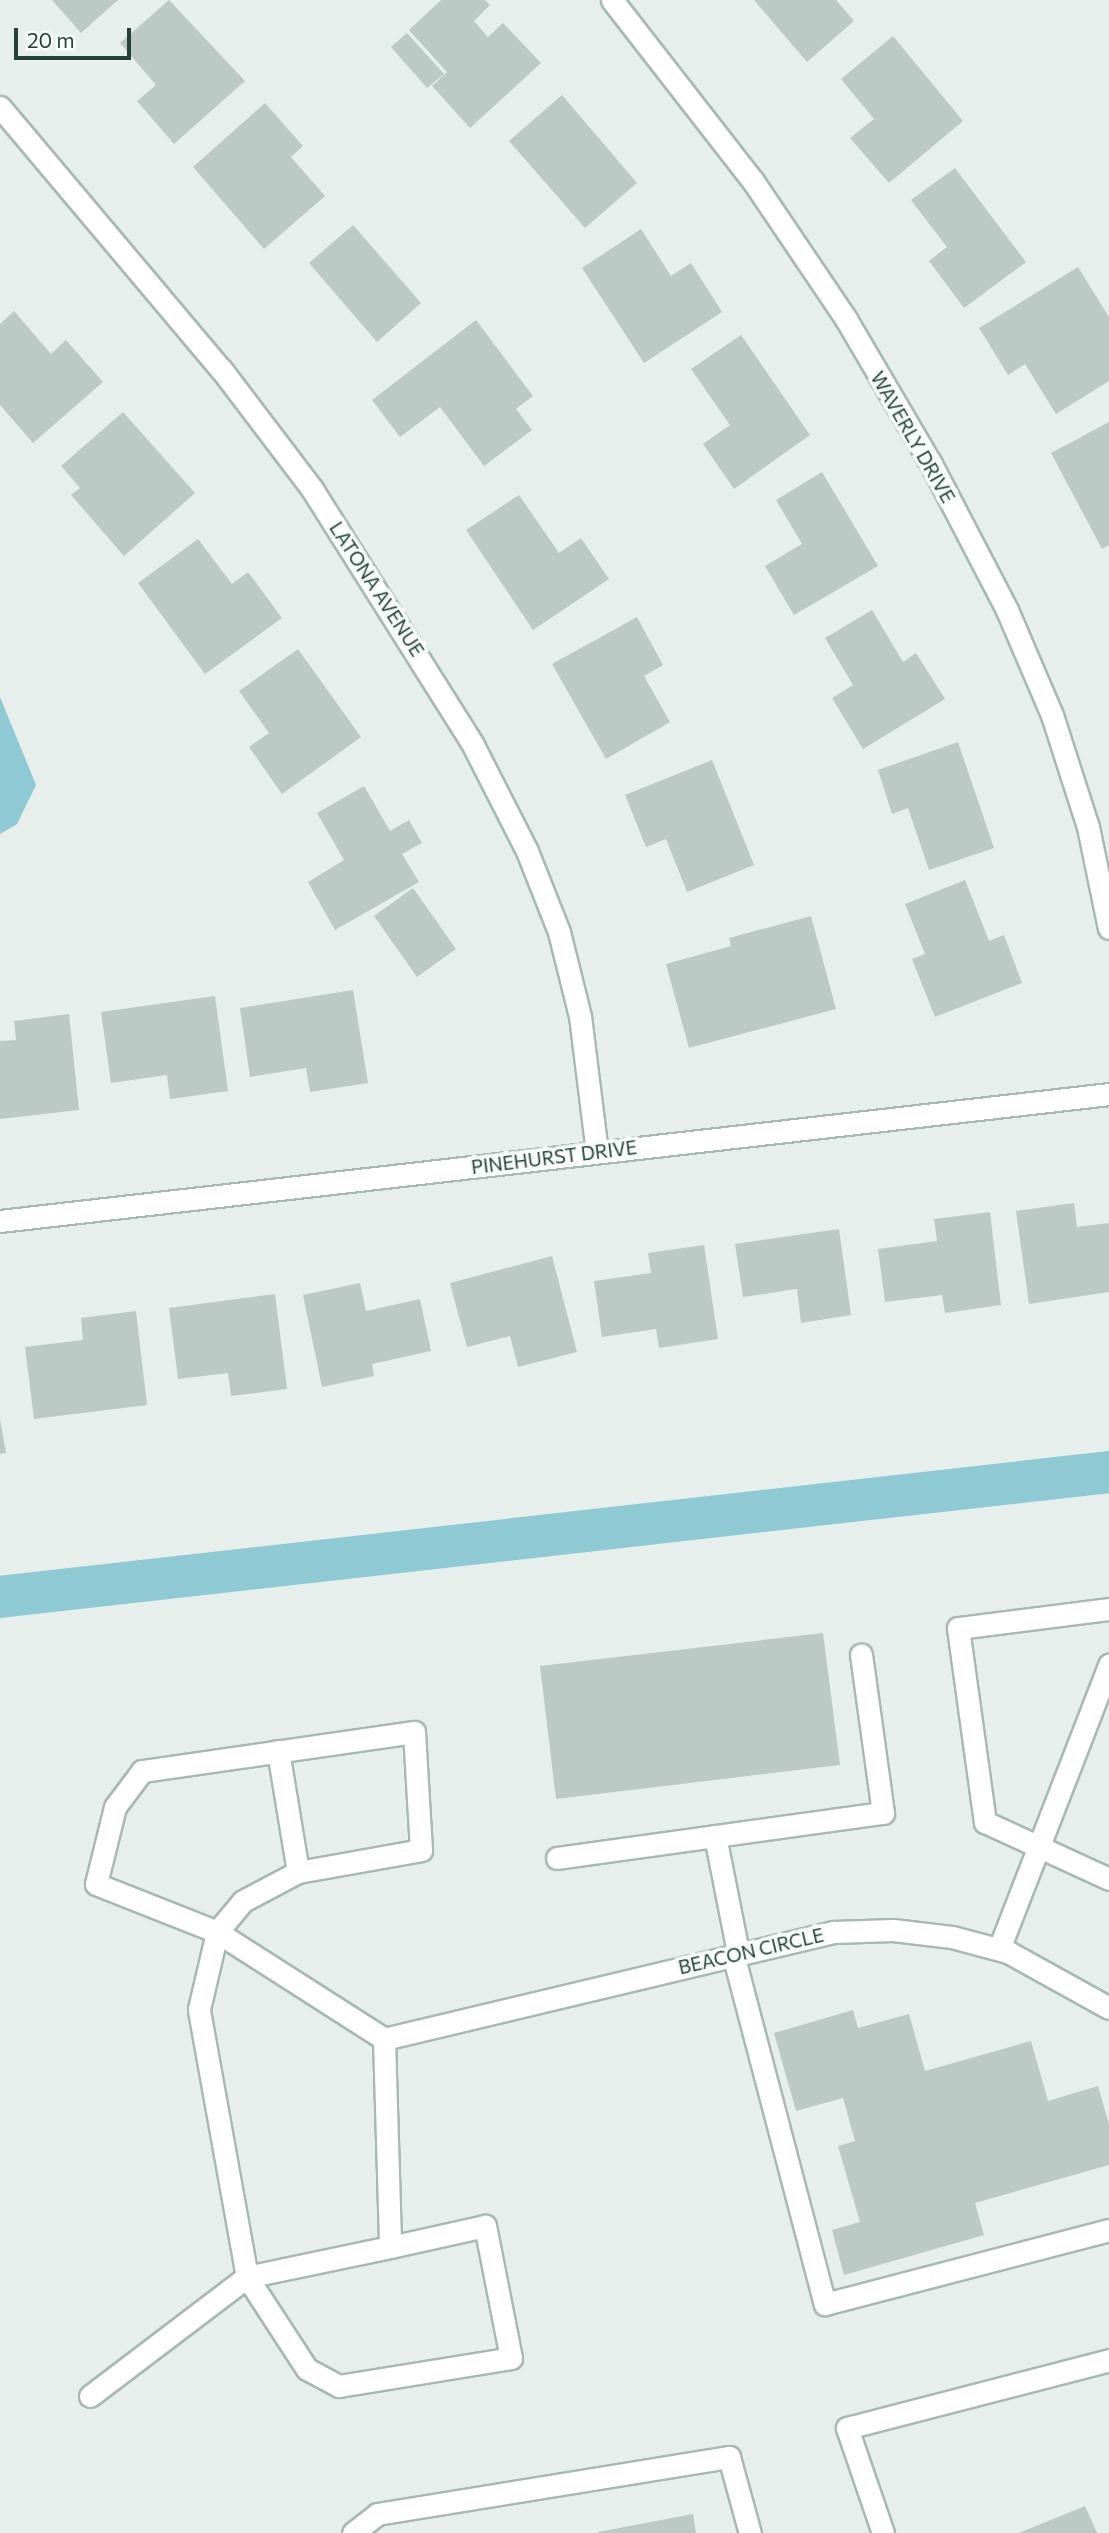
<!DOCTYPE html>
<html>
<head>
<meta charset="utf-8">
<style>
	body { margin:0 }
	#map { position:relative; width:1109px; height:2533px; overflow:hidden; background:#e6efeb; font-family:Commissioner,sans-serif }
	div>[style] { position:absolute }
	.water>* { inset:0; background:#8ec9d4 }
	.canal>* { height:42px; margin:-21px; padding:0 21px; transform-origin:21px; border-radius:21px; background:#8ec9d4 }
	.building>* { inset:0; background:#bbcac4 }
	.roads { filter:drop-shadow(2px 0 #a8b8b2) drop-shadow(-2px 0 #a8b8b2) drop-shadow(0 2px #a8b8b2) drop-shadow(0 -2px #a8b8b2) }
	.minor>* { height:21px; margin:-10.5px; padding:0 10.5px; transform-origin:10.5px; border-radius:10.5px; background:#fff }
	span { translate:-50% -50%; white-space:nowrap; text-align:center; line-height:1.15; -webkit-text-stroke:7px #f7fbf9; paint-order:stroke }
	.street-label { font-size:19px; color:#24423a }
	.scale { position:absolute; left:14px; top:28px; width:117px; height:32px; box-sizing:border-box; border:4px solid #24423a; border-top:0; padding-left:9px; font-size:21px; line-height:24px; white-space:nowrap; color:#24423a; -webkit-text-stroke:5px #f7fbf9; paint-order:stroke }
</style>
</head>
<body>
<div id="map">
	<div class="water">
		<i style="clip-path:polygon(0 697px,36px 785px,17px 824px,0 834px)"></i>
	</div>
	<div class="canal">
		<i style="left:0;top:1597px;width:1116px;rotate:-6.43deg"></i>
	</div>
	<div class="building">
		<i style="clip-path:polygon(52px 0,118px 0,81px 33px)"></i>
		<i style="clip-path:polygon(169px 0,245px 81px,174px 144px,137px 101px,156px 85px,120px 43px)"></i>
		<i style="clip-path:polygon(441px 0,485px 0,490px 5px,474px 21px,488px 37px,503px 23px,541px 63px,470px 128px,432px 86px,447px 72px,409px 30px)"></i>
		<i style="clip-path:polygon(754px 0,836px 0,854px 21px,807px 62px)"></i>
		<i style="clip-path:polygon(407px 33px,444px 74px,427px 88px,391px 47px)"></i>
		<i style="clip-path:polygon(893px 36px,963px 121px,889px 183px,850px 138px,874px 119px,841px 79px)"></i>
		<i style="clip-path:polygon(562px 95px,637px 183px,585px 228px,509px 141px)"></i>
		<i style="clip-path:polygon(265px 103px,303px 146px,291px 157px,325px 196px,264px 249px,193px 167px)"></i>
		<i style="clip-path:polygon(955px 168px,1026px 262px,964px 308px,929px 261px,947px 247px,911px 200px)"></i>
		<i style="clip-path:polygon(353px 225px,421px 303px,377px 342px,309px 263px)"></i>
		<i style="clip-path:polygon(641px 229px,671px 276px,691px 263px,722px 312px,644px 363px,582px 268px)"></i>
		<i style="clip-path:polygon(1078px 267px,1109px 317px,1109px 381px,1056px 414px,1025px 364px,1008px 375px,979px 328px)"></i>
		<i style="clip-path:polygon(14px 311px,51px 354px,66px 340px,103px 382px,33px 443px,0 405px,0 324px)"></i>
		<i style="clip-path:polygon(476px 320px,533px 396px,516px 409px,532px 430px,484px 466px,440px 407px,400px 437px,372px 400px)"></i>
		<i style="clip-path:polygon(741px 335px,810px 435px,734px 489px,703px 444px,730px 425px,691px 369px)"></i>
		<i style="clip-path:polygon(123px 412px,195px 493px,124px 556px,71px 495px,80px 488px,61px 466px)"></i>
		<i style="clip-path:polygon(1109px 422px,1109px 545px,1102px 549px,1051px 453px)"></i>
		<i style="clip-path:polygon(822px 472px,878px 566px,794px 615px,765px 566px,802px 544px,776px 500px)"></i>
		<i style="clip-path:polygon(519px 495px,559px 553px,581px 538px,609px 579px,533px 630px,466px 530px)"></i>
		<i style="clip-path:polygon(198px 539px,232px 584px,248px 572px,282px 618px,205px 674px,138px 583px)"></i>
		<i style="clip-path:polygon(872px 610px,903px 662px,916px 653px,945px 699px,863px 749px,832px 698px,853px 685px,825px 638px)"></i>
		<i style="clip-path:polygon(637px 617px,663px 665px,644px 676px,670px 722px,606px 759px,552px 664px)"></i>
		<i style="clip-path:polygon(298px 649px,361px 737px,282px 794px,249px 747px,269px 733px,239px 691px)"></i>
		<i style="clip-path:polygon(958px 742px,994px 848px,929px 870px,908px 808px,892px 814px,878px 770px)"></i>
		<i style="clip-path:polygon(712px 760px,754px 865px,687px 892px,666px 839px,646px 847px,625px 795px)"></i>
		<i style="clip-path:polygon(364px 786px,390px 831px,409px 820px,422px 843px,402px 854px,419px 882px,335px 930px,308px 882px,344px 860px,317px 813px)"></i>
		<i style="clip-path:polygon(965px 880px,989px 941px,1004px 935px,1022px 983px,935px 1017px,912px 959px,925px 954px,905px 904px)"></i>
		<i style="clip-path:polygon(413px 888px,456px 949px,417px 977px,374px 916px)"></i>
		<i style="clip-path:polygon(811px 916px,836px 1009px,689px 1048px,666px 964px,731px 946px,729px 938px)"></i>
		<i style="clip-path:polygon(353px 990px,368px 1083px,310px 1092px,306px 1068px,250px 1077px,240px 1008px)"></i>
		<i style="clip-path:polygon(215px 996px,228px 1091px,170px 1099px,167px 1075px,111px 1083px,101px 1012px)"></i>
		<i style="clip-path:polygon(69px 1014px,79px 1110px,0 1119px,0 1041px,16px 1040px,14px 1021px)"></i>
		<i style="clip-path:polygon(1074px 1203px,1077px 1227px,1109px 1223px,1109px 1292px,1029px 1304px,1016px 1211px)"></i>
		<i style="clip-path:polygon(990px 1212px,1001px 1305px,945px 1313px,942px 1295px,885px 1302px,878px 1249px,937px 1241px,934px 1219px)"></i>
		<i style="clip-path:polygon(839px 1229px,851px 1315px,801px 1323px,797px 1289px,743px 1297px,735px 1244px)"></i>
		<i style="clip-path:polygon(704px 1245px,718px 1339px,659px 1348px,656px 1329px,602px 1337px,594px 1281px,651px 1273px,648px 1253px)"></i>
		<i style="clip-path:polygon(552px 1256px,577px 1352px,518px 1367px,510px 1336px,467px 1347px,450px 1283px)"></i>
		<i style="clip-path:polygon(360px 1283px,366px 1311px,420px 1299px,431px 1351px,372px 1364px,374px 1376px,322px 1387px,303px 1295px)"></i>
		<i style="clip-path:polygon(275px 1294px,287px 1389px,231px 1396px,228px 1373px,178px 1379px,169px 1308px)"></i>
		<i style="clip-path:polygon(136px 1311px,147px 1405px,34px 1419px,25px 1347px,83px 1340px,81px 1318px)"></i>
		<i style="clip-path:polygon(0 1419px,6px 1453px,0 1454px)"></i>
		<i style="clip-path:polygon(823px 1633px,840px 1765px,556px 1799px,540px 1666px)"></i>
		<i style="clip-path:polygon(853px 2010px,858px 2028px,909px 2014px,925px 2071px,1031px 2041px,1048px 2101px,1098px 2086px,1109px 2124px,1109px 2165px,975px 2203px,984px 2235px,844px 2275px,832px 2230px,860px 2222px,838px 2146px,855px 2141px,843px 2098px,796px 2111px,774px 2033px)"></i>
		<i style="clip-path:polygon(1085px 2506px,1097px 2533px,1019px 2533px)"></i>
		<i style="clip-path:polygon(693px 2514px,696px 2533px,598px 2533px,598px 2532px)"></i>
	</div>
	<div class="roads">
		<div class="minor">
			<i style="left:612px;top:0;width:229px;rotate:52.1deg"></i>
			<i style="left:753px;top:181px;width:166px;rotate:56deg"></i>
			<i style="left:846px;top:319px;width:166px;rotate:59.6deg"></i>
			<i style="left:930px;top:462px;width:167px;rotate:62.5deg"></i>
			<i style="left:1007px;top:610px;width:114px;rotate:66.8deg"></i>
			<i style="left:1052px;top:715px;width:118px;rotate:72.2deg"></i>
			<i style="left:1088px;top:827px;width:103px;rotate:78.3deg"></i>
			<i style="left:0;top:107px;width:343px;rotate:49.9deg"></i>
			<i style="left:221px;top:369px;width:151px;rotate:52.8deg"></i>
			<i style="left:312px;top:489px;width:302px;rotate:57.8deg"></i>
			<i style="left:473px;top:745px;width:119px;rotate:63deg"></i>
			<i style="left:527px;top:851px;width:87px;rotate:68.4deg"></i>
			<i style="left:559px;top:932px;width:87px;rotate:76deg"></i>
			<i style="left:580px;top:1016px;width:137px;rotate:82.9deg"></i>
			<i style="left:0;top:1221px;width:1116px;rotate:-6.53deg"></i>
			<i style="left:1109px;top:1609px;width:152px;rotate:172.8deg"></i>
			<i style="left:958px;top:1628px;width:196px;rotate:82.1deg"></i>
			<i style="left:985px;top:1822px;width:136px;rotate:24.7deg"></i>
			<i style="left:278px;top:1751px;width:123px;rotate:80.6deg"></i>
			<i style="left:715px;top:1836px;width:118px;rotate:78.8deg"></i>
			<i style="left:557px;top:1858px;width:329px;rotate:-7.9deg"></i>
			<i style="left:883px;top:1813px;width:160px;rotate:-97.9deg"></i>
			<i style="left:999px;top:1949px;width:305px;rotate:-68.8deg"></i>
			<i style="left:733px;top:1954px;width:362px;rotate:75.3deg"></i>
			<i style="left:825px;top:2304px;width:293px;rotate:-14.6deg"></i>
			<i style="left:384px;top:2039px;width:208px;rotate:88.3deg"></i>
			<i style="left:390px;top:2247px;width:146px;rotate:168.2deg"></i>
			<i style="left:247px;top:2277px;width:272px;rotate:-100.2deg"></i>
			<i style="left:199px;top:2009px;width:79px;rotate:-76.8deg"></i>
			<i style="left:217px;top:1932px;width:40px;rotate:-50deg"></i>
			<i style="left:243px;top:1901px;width:62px;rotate:-27.8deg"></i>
			<i style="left:298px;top:1872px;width:125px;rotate:-10.1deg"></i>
			<i style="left:421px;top:1850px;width:118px;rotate:-93.4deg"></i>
			<i style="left:414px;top:1732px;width:275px;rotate:171.8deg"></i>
			<i style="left:142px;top:1771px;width:45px;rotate:126.9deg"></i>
			<i style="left:115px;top:1807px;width:79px;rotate:103.9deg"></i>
			<i style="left:96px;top:1884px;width:130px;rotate:21.6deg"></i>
			<i style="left:217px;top:1932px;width:198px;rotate:32.6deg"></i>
			<i style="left:384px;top:2039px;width:463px;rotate:-13.4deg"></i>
			<i style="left:834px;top:1932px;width:59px;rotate:-1.9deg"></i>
			<i style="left:893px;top:1930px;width:59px;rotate:6.8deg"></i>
			<i style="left:952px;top:1937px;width:58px;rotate:15deg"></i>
			<i style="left:1008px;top:1952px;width:115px;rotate:29deg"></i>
			<i style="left:90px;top:2396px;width:197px;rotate:-37.2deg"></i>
			<i style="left:247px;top:2277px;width:110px;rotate:56.9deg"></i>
			<i style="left:307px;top:2369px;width:36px;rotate:28deg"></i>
			<i style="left:339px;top:2386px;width:174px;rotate:-9.2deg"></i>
			<i style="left:511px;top:2358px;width:135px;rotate:-101.1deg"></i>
			<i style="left:485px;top:2226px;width:97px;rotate:167.5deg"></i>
			<i style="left:353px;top:2533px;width:31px;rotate:-38deg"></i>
			<i style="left:377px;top:2514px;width:357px;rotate:-9.2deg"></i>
			<i style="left:729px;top:2457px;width:79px;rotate:74.6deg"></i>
			<i style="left:883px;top:2533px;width:111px;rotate:-108.9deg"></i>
			<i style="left:847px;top:2428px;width:271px;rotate:-14.5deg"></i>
		</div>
	</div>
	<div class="street-label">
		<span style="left:913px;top:437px;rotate:60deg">WAVERLY DRIVE</span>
		<span style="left:377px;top:589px;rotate:57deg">LATONA AVENUE</span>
		<span style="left:554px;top:1157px;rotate:-7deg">PINEHURST DRIVE</span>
		<span style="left:751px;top:1951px;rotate:-13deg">BEACON CIRCLE</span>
	</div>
	<div class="scale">20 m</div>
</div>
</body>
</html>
